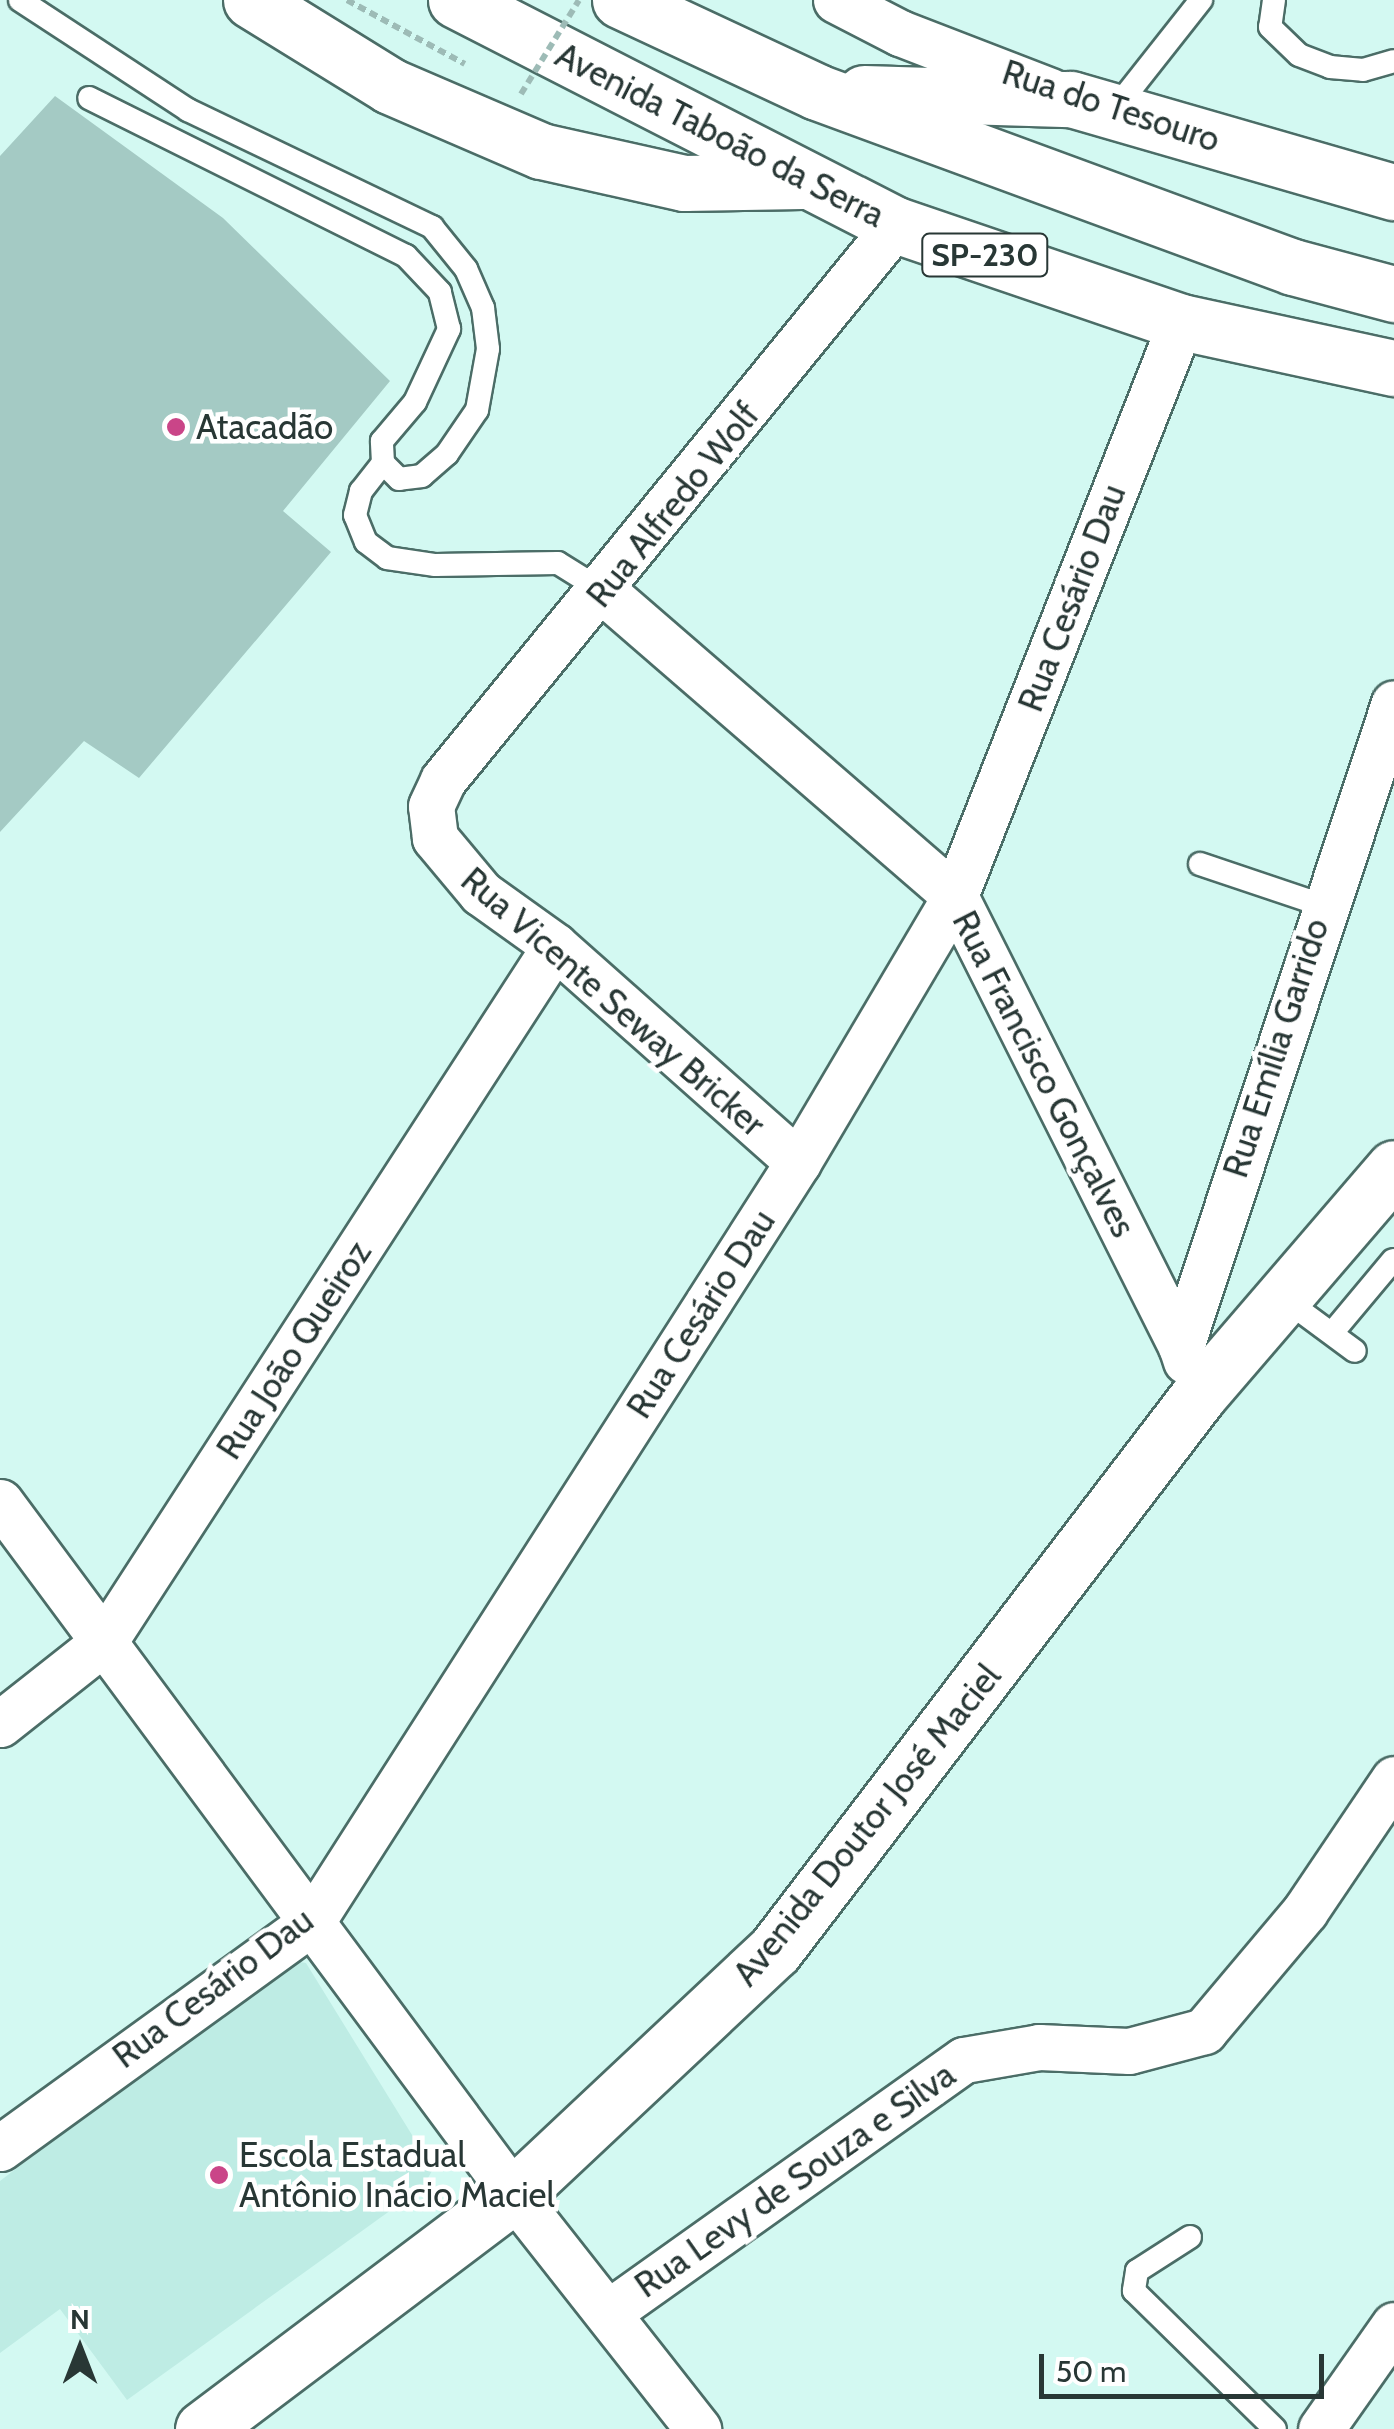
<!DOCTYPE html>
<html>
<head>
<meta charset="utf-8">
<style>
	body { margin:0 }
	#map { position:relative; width:1394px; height:2429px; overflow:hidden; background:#d3f9f2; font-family:Cabin,sans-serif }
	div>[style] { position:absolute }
	.built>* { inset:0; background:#beece4 }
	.building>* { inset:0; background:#a4cac4 }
	.path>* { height:6px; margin-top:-3px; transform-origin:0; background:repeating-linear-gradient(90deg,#9dbbb6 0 8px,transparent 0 13px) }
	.roads { filter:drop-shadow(2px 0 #4b6d67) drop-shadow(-2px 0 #4b6d67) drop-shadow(0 2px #4b6d67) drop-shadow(0 -2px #4b6d67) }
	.service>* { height:22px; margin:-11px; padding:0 11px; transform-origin:11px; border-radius:11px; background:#fff }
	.minor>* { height:45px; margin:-22.5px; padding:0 22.5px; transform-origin:22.5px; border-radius:22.5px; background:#fff }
	.tertiary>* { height:55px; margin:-27.5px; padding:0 27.5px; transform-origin:27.5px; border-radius:27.5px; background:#fff }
	.motorway>* { height:55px; margin:-27.5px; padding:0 27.5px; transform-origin:27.5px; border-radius:27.5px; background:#fff }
	.path-bridge>* { height:6px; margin-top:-3px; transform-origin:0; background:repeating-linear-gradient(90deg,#9dbbb6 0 8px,transparent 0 13px) }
	.dots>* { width:28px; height:28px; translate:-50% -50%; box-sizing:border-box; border:5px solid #fff; border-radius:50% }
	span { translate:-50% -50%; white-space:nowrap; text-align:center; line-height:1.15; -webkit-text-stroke:9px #fff; paint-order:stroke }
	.shield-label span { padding:2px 8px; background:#fff; border:2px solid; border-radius:8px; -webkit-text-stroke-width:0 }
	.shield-label { font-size:32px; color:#283735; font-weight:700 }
	.street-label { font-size:35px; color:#283735 }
	.poi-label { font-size:35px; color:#283735 }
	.left { translate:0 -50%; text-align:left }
	.north { position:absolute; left:30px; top:2299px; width:100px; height:100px; -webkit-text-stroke:8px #fff; paint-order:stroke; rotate:0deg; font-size:28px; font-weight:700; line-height:40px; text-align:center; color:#283735 }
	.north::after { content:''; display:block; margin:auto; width:35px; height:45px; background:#283735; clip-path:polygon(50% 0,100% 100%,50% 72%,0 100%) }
	.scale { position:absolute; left:1039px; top:2354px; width:285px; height:45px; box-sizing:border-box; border:5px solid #283735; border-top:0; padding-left:12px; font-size:30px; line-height:35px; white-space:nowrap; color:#283735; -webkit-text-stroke:8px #fff; paint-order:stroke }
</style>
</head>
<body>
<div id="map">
	<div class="built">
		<i style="clip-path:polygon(289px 1960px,306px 1963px,433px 2169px,423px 2187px,127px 2400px,60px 2309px,0 2353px,0 2181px)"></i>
	</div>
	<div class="building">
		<i style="clip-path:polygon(55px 96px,223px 218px,390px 381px,283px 511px,331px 552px,139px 778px,84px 741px,0 832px,0 156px)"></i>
	</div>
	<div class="path">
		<i style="left:347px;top:0;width:134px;rotate:28.5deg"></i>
	</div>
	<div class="roads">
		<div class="service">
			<i style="left:20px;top:0;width:201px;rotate:33.2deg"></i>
			<i style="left:188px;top:110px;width:271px;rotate:25.6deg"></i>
			<i style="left:432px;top:227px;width:54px;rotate:51deg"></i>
			<i style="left:466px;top:269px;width:43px;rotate:66.4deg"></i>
			<i style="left:483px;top:308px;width:41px;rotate:83deg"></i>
			<i style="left:488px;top:349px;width:62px;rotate:100.2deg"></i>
			<i style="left:477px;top:410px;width:53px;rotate:124.3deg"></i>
			<i style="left:447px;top:454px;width:33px;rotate:139deg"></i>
			<i style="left:422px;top:476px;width:23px;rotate:173deg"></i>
			<i style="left:399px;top:479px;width:23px;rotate:-135deg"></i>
			<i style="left:383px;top:463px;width:22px;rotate:-93deg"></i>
			<i style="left:382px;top:441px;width:51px;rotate:-49.8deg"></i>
			<i style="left:415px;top:402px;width:81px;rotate:-65deg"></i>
			<i style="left:449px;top:329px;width:38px;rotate:-104deg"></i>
			<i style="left:440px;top:292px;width:50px;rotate:-133.4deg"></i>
			<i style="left:406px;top:256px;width:354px;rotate:-153.5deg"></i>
			<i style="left:1274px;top:0;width:27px;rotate:98deg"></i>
			<i style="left:1270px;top:27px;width:40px;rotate:44deg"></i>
			<i style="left:1299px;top:55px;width:33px;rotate:21deg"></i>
			<i style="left:1330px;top:67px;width:33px;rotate:5deg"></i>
			<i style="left:1363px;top:70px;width:32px;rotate:-16deg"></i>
			<i style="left:1115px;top:109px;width:139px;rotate:-51.7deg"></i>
			<i style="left:383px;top:463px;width:36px;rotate:128deg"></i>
			<i style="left:361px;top:491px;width:25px;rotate:104deg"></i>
			<i style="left:355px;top:515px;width:29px;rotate:68deg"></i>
			<i style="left:366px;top:542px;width:26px;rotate:37deg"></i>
			<i style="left:387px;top:558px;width:49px;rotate:8.3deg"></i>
			<i style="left:435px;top:565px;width:123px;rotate:-0.9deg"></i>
			<i style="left:558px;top:563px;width:53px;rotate:31.9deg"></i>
			<i style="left:1200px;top:864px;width:129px;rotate:18.6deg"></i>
			<i style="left:1283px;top:1298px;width:89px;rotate:36.4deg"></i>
			<i style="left:1332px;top:1333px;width:95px;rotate:-50.1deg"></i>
			<i style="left:1190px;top:2237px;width:63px;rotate:147.3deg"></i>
			<i style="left:1137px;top:2271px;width:20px;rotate:99deg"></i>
			<i style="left:1134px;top:2291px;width:197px;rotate:44.4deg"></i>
		</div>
		<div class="minor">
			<i style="left:836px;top:0;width:72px;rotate:27.3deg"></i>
			<i style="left:900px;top:33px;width:161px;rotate:21.1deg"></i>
			<i style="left:603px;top:591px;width:466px;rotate:40.9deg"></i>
			<i style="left:955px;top:896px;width:504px;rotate:63.33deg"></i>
			<i style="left:798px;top:1162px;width:325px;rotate:-138.4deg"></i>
			<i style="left:555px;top:946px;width:91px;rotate:-144.4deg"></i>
			<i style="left:481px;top:893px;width:72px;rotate:-129.9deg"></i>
			<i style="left:435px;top:838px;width:32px;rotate:-97deg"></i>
			<i style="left:431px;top:806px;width:29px;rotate:-65deg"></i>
			<i style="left:443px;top:780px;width:716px;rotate:-50.78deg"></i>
			<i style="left:1186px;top:1361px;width:16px;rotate:-108deg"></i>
			<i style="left:1181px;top:1346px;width:677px;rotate:-71.67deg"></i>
			<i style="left:0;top:1502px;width:863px;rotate:53.44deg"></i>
			<i style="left:514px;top:2195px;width:298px;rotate:51.8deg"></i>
			<i style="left:0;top:1724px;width:132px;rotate:-38.3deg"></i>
			<i style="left:104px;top:1642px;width:829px;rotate:-57.06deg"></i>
			<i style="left:0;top:2148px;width:384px;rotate:-35.9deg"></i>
			<i style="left:311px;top:1923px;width:903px;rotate:-57.38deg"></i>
			<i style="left:798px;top:1162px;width:309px;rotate:-59.4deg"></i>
			<i style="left:955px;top:896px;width:617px;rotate:-68.51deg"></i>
			<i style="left:609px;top:2312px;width:435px;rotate:-35.4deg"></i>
			<i style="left:964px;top:2060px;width:76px;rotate:-9.8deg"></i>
			<i style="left:1039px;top:2047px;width:90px;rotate:2.5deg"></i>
			<i style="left:1129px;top:2051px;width:78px;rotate:-14.9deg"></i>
			<i style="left:1204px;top:2031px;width:157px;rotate:-49.9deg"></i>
			<i style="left:1305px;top:1911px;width:159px;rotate:-56deg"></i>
			<i style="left:1321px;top:2429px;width:127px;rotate:-54.9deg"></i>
		</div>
		<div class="tertiary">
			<i style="left:1071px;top:99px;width:336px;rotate:16.1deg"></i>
			<i style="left:203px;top:2429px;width:389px;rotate:-37deg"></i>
			<i style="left:514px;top:2195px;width:358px;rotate:-43.2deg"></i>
			<i style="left:775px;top:1950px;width:698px;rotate:-52.62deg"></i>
			<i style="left:1199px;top:1395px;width:299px;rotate:-49.3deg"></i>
		</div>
		<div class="motorway">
			<i style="left:251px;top:0;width:163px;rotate:31.7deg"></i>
			<i style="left:390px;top:86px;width:164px;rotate:23.3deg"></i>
			<i style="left:541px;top:151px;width:147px;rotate:12.6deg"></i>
			<i style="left:684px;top:183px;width:118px;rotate:-1deg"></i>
			<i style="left:456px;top:0;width:494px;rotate:27.1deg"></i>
			<i style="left:896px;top:225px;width:301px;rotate:18.8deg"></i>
			<i style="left:1181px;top:322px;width:218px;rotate:12.2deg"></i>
			<i style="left:620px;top:0;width:217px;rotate:25deg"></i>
			<i style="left:817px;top:92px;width:507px;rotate:20.19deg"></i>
			<i style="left:1293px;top:267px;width:105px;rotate:15deg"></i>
			<i style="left:864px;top:93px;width:207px;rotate:1.7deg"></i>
		</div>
	</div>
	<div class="path-bridge">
		<i style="left:521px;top:94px;width:110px;rotate:-58.3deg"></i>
	</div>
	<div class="dots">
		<i style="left:176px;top:427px;background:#ca4588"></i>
		<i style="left:219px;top:2175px;background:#ca4588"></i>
	</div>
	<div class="shield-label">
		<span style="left:985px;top:255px">SP-230</span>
	</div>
	<div class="street-label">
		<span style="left:1111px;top:106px;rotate:18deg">Rua do Tesouro</span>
		<span style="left:720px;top:135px;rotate:27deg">Avenida Taboão da Serra</span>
		<span style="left:673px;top:505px;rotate:-51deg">Rua Alfredo Wolf</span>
		<span style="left:1072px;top:598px;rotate:-69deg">Rua Cesário Dau</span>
		<span style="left:613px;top:1002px;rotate:41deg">Rua Vicente Seway Bricker</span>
		<span style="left:1276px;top:1048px;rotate:-72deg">Rua Emília Garrido</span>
		<span style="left:1044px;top:1074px;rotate:63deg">Rua Francisco Gonçalves</span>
		<span style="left:701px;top:1314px;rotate:-57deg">Rua Cesário Dau</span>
		<span style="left:294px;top:1350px;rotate:-57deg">Rua João Queiroz</span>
		<span style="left:867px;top:1825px;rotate:-51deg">Avenida Doutor José Maciel</span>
		<span style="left:213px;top:1988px;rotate:-37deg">Rua Cesário Dau</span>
		<span style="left:795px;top:2180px;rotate:-35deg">Rua Levy de Souza e Silva</span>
	</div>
	<div class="poi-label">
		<span class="left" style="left:196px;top:427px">Atacadão</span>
		<span class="left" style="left:239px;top:2175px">Escola Estadual<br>Antônio Inácio Maciel</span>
	</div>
	<div class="north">N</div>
	<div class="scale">50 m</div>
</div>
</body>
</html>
